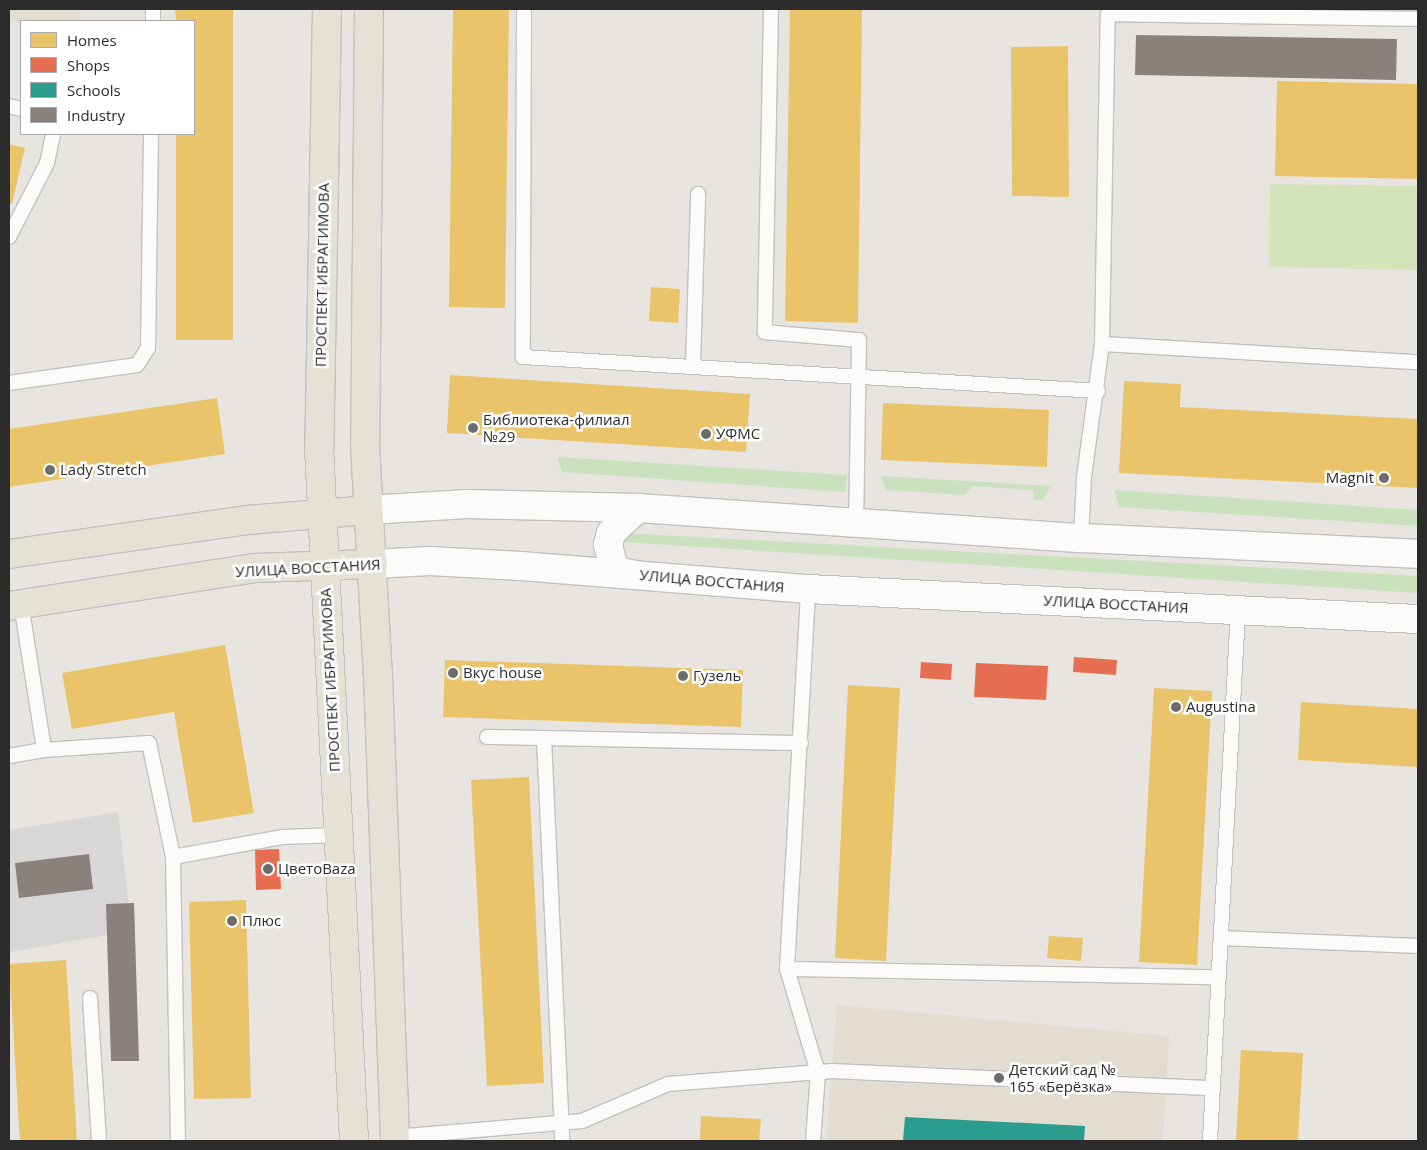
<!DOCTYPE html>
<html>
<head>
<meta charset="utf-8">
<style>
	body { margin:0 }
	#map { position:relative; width:1427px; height:1150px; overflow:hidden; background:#e8e5e1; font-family:"Open Sans",sans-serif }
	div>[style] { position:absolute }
	.industrial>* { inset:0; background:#d9d6d8 }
	.education>* { inset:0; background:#e2ddd0 }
	.green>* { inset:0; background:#cae1bd }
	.pitch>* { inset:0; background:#d3e4bb }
	.homes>* { inset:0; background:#e9c46a }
	.shops>* { inset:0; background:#e76f51 }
	.schools>* { inset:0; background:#2a9d8f }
	.industry>* { inset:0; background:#8a817c }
	.roads { filter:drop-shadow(1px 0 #c2c1c1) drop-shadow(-1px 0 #c2c1c1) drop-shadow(0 1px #c2c1c1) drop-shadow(0 -1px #c2c1c1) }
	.lane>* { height:14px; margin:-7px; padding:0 7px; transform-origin:7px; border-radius:7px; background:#fcfbfa }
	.secondary>* { height:28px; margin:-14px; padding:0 14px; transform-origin:14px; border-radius:14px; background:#fcfbfa }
	.primary>* { height:28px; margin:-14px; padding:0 14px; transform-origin:14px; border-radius:14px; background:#e5e2d5 }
	.dots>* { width:14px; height:14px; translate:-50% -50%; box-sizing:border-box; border:2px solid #fff; border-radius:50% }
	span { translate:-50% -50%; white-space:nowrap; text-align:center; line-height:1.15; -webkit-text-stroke:5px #fff; paint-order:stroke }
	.street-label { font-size:15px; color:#2b2b2b }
	.poi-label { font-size:15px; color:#2b2b2b }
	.left { translate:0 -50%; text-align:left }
	.right { translate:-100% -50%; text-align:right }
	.frame { position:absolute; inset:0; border:10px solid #2b2b2b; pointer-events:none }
	.legend { position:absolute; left:20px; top:20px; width:175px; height:115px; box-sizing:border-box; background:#fff; border:1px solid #aaa; margin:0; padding:6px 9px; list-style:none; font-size:15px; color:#2b2b2b }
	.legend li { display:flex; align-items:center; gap:10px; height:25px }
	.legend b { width:25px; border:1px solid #aaa }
</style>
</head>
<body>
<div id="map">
	<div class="industrial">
		<i style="clip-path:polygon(118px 812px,132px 931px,9px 952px,9px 830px)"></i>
	</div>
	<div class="education">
		<i style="clip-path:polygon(9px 9px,80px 9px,80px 21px,21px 24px,9px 20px)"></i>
		<i style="clip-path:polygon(837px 1005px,1169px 1036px,1163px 1141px,826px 1141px)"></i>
	</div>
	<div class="green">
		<i style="clip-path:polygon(557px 457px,847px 475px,845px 492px,562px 472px)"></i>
		<i style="clip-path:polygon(880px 476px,1051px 486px,1043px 500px,1034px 500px,1033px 490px,972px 486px,965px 495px,887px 490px)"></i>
		<i style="clip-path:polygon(1114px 490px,1418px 510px,1418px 526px,1119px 507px)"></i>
		<i style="clip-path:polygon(622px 533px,1418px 576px,1418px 593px,622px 542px)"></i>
	</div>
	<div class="pitch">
		<i style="clip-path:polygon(1270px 184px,1418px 186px,1418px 270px,1269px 267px)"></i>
	</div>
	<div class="homes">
		<i style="clip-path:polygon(175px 9px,233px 9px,233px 340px,176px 340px,176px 134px,194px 134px,194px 21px,176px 21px)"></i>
		<i style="clip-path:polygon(453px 9px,509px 9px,505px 308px,449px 307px)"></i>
		<i style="clip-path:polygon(790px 9px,862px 9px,858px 323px,785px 321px)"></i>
		<i style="clip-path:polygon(1068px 46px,1069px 197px,1012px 196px,1011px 47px)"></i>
		<i style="clip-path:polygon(1277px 81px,1418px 84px,1418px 179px,1275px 176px)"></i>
		<i style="clip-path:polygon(9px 144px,25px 148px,12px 204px,9px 203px)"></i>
		<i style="clip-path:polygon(651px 287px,680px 289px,678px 323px,649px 321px)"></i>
		<i style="clip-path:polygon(450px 375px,750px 394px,746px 452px,447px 433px)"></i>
		<i style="clip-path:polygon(1124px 381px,1181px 384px,1180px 407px,1418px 419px,1418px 488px,1119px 473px)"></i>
		<i style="clip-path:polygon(217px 398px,225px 454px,9px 487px,9px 429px)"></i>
		<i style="clip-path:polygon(883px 403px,1049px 410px,1047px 467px,881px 460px)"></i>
		<i style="clip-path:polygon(225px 645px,254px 813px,193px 823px,174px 712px,72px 729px,62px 673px)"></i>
		<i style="clip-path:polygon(445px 660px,743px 670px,741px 727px,443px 717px)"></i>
		<i style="clip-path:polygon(848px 685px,900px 688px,886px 961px,835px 958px)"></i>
		<i style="clip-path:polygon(1154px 688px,1212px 691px,1197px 965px,1139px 962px)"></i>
		<i style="clip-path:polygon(1301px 702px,1418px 709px,1418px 767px,1298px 760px)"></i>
		<i style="clip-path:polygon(529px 777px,544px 1083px,487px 1086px,471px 780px)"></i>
		<i style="clip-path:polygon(246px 900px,251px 1098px,194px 1099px,189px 902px)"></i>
		<i style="clip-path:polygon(1049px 936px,1083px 938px,1081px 961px,1047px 958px)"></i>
		<i style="clip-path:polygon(66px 960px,77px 1141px,20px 1141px,9px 964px)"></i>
		<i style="clip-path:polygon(1241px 1050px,1303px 1053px,1298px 1141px,1236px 1141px)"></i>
		<i style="clip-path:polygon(701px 1116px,761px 1119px,759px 1141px,700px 1141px)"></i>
	</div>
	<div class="shops">
		<i style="clip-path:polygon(1074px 657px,1117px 660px,1116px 675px,1073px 672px)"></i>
		<i style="clip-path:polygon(921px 662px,952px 664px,951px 680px,920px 678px)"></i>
		<i style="clip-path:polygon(976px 663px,1048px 666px,1046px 700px,974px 697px)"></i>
		<i style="clip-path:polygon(279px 849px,281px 889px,256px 890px,255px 850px)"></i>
	</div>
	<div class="schools">
		<i style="clip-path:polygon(905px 1117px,1085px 1126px,1084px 1141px,903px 1141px)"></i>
	</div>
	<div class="industry">
		<i style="clip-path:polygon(1136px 35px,1397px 39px,1396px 80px,1135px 75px)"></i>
		<i style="clip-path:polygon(89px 854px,93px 889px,19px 898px,15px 863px)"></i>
		<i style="clip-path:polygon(134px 903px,139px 1061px,111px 1061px,106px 904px)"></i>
	</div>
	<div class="roads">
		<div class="lane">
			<i style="left:524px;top:9px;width:348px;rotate:90.2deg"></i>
			<i style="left:523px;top:357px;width:576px;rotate:3.38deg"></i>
			<i style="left:771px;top:9px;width:323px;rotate:91.1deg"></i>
			<i style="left:765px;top:332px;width:94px;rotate:4.9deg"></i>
			<i style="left:859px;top:340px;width:182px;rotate:90.9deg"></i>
			<i style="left:153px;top:21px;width:12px;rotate:-90deg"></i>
			<i style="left:9px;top:106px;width:12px;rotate:14deg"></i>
			<i style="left:9px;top:237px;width:83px;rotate:-62.8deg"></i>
			<i style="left:47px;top:163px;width:30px;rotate:-78deg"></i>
			<i style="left:1102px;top:344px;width:317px;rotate:3.3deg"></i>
			<i style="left:693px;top:367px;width:173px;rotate:-88.3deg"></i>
			<i style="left:9px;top:383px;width:129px;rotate:-8deg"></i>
			<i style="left:137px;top:365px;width:20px;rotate:-57deg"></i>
			<i style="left:148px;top:348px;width:214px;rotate:-89.2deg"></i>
			<i style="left:1081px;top:538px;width:61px;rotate:-87.2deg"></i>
			<i style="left:1084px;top:477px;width:134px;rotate:-82.3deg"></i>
			<i style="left:1102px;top:344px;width:330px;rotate:-89deg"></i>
			<i style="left:1108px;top:14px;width:310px;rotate:0.9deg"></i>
			<i style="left:21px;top:604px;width:148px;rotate:81deg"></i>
			<i style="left:44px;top:750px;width:105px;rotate:-3.8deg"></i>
			<i style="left:149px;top:743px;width:116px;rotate:78.1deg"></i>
			<i style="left:173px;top:857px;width:112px;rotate:-10.3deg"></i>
			<i style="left:283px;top:837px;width:55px;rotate:-2.1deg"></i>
			<i style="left:487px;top:737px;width:314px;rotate:1.1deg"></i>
			<i style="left:544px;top:738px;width:403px;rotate:87.4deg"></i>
			<i style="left:9px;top:756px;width:36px;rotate:-10deg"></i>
			<i style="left:173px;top:857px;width:284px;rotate:89deg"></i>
			<i style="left:1221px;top:938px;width:197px;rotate:2.3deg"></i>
			<i style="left:787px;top:969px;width:381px;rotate:-86.8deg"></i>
			<i style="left:90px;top:998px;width:143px;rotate:86.4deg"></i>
			<i style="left:395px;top:1137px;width:188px;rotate:-4.9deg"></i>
			<i style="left:582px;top:1121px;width:94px;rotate:-23.3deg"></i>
			<i style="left:668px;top:1084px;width:165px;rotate:-4.5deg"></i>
			<i style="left:832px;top:1071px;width:381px;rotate:2.6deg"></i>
			<i style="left:813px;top:1141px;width:68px;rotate:-85.8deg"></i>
			<i style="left:818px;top:1073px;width:109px;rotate:-106.6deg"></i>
			<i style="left:787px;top:969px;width:432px;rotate:1.1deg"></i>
			<i style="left:1210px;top:1141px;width:532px;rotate:-86.98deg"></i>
		</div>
		<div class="secondary">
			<i style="left:368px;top:510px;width:99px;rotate:-3.5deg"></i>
			<i style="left:467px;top:504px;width:171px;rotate:1.3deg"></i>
			<i style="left:638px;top:508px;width:444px;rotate:3.9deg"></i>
			<i style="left:1081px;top:538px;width:337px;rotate:2.7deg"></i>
			<i style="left:373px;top:564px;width:57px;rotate:-3deg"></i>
			<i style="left:430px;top:561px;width:91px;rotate:3.1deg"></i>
			<i style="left:521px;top:566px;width:288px;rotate:4.6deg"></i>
			<i style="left:808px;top:589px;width:611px;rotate:2.82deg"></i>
			<i style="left:636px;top:575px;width:16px;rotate:-169deg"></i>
			<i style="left:620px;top:572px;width:10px;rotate:-135deg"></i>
			<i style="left:613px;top:565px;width:21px;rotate:-104deg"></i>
			<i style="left:608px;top:545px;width:12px;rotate:-76deg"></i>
			<i style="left:611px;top:533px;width:37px;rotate:-43deg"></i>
		</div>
		<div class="primary">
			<i style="left:327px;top:9px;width:438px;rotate:91deg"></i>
			<i style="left:319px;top:447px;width:695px;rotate:87.11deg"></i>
			<i style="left:369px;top:9px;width:436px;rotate:90.5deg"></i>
			<i style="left:365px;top:445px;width:230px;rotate:86.8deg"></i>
			<i style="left:378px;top:675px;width:466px;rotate:87.9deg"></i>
			<i style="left:9px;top:554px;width:240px;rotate:-8.1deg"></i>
			<i style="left:247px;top:520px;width:121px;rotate:-4.7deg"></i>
			<i style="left:9px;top:606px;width:248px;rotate:-8.8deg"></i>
			<i style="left:254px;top:568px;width:119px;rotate:-1.9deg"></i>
		</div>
	</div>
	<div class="dots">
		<i style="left:473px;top:428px;background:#6d6c6b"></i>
		<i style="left:706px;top:434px;background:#6d6c6b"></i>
		<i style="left:50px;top:470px;background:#6d6c6b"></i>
		<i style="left:1384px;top:478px;background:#6d6c6b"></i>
		<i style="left:453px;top:673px;background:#6d6c6b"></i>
		<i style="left:683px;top:676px;background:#6d6c6b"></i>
		<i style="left:1176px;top:707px;background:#6d6c6b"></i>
		<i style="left:268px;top:869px;background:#6d6c6b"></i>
		<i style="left:232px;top:921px;background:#6d6c6b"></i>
		<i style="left:999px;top:1078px;background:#6d6c6b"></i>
	</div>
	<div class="street-label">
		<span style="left:322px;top:275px;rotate:-89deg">ПРОСПЕКТ ИБРАГИМОВА</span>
		<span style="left:308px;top:568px;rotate:-3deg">УЛИЦА ВОССТАНИЯ</span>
		<span style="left:712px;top:581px;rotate:5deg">УЛИЦА ВОССТАНИЯ</span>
		<span style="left:1116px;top:604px;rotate:3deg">УЛИЦА ВОССТАНИЯ</span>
		<span style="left:330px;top:680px;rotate:-93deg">ПРОСПЕКТ ИБРАГИМОВА</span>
	</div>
	<div class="poi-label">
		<span class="left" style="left:483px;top:428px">Библиотека-филиал<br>№29</span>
		<span class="left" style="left:716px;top:434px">УФМС</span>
		<span class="left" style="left:60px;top:470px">Lady Stretch</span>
		<span class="right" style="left:1374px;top:478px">Magnit</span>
		<span class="left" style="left:463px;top:673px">Вкус house</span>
		<span class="left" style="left:693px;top:676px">Гузель</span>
		<span class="left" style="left:1186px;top:707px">Augustina</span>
		<span class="left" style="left:278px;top:869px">ЦветоBaza</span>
		<span class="left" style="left:242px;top:921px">Плюс</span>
		<span class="left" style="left:1009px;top:1078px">Детский сад №<br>165 «Берёзка»</span>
	</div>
	<div class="frame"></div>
	<ul class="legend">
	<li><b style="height:14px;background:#e9c46a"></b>Homes</li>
	<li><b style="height:14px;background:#e76f51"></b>Shops</li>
	<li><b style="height:14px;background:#2a9d8f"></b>Schools</li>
	<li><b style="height:14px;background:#8a817c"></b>Industry</li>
	</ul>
</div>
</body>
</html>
